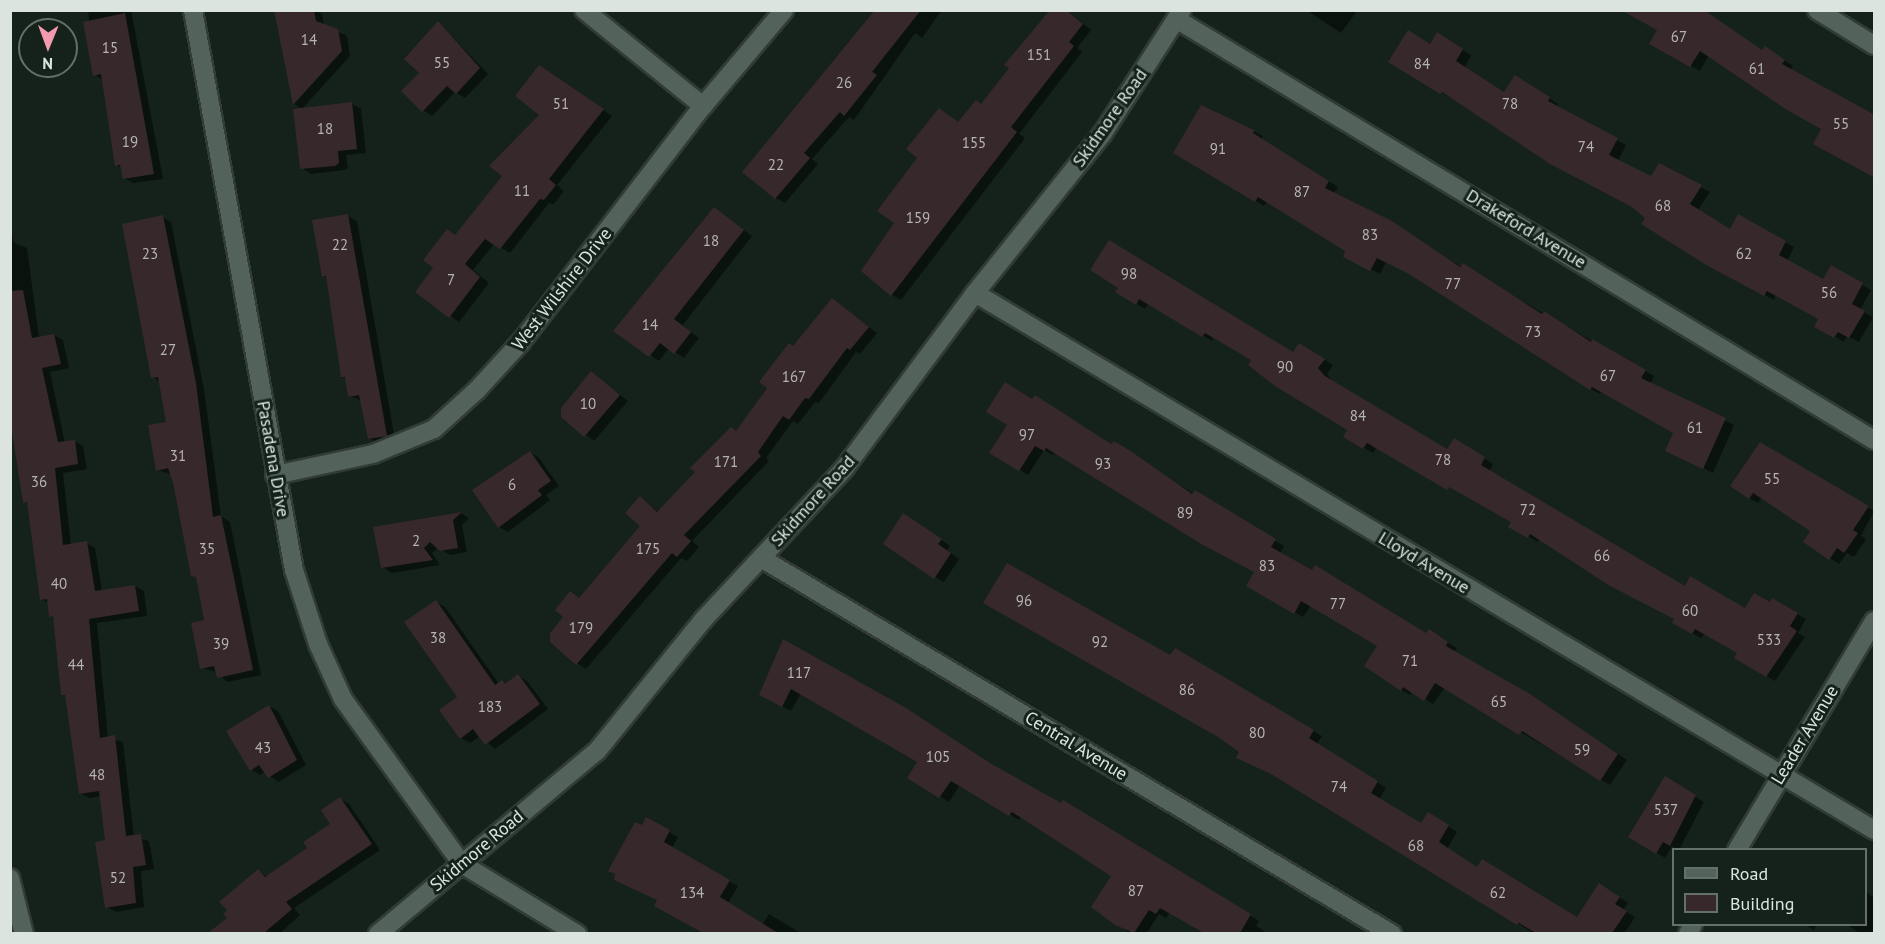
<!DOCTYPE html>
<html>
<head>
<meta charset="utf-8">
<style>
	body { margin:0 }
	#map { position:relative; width:1885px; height:944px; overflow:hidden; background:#14221b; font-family:"PT Sans",sans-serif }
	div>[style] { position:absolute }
	.shadow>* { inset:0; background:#0007 }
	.building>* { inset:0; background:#37282b }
	.roads { filter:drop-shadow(2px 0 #323b36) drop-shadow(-2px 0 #323b36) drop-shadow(0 2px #323b36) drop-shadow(0 -2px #323b36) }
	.street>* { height:18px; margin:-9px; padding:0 9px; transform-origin:9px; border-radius:9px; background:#53625a }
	span { translate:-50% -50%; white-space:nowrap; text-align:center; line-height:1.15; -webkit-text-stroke:6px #14221b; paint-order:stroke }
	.number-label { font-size:15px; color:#b3b5b3 }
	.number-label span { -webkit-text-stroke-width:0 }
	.street-label { font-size:18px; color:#dce4e0 }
	.frame { position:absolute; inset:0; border:12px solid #dce4e0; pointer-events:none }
	.legend { position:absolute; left:1672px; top:848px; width:195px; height:78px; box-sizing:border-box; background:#14221b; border:2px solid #64706a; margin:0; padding:8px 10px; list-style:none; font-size:18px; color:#dce4e0 }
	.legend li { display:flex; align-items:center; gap:12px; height:30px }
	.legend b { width:30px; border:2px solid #64706a }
	.north { position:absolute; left:18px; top:18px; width:60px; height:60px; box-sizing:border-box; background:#14221b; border:2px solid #64706a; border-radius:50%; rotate:181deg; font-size:16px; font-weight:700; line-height:24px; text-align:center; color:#dce4e0 }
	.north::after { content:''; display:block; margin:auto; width:21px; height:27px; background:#f29aae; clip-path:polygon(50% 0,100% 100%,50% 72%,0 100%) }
</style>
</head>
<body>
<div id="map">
	<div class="shadow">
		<i style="clip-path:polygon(88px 10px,131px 10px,163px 179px,133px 183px,124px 178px,122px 168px,116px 165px,103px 80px,95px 75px)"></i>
		<i style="clip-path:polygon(276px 10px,316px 10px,322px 14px,324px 26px,347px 36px,350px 56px,302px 109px,294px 104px)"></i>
		<i style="clip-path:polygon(881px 10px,942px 10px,922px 38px,915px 33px,854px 120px,849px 117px,812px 159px,818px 164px,785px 203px,776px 198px)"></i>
		<i style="clip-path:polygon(1066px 10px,1091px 30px,1077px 48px,1082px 52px,1019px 134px,1025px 138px,901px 300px,892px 295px,863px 271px,959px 123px,982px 105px)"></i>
		<i style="clip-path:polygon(1306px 10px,1357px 10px,1357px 11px,1341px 33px)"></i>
		<i style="clip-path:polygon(439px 23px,488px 74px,465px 98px,455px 92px,432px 116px,423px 110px,421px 73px)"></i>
		<i style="clip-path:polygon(1446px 40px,1471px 55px,1465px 67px,1505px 93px,1524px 82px,1558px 104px,1556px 107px,1626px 145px,1618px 161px,1652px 178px,1660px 165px,1710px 192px,1698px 210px,1730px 231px,1738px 216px,1794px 247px,1787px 261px,1824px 281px,1831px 267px,1871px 290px,1860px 310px,1873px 317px,1859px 342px,1847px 336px,1844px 342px,1816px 326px,1820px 319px,1776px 294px,1774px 300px,1719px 270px,1635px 207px,1390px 62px)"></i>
		<i style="clip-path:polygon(1651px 43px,1774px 53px,1793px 66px,1790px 71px,1823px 128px,1709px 55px,1700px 71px)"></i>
		<i style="clip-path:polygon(549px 72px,612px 116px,557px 185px,564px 191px,554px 204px,549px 203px,510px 253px,494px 244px,473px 270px,489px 283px,459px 322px,417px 292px,504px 176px,541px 115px)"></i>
		<i style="clip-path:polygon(352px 104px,361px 109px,366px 153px,346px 155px,348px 168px,344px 170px,311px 174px,302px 168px)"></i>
		<i style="clip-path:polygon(1202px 106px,1263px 136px,1261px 139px,1338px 187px,1333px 194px,1654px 376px,1650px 384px,1734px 425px,1713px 473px,1676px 455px,1675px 433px,1602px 391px,1600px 394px,1591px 389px,1415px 276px,1386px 262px,1380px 274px,1354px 261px,1347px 251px,1267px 201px,1264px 206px,1175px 152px)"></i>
		<i style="clip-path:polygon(714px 209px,752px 236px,682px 326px,699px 338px,684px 358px,669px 348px,659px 361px,615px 331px)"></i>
		<i style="clip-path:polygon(348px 216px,357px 221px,395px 440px,378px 443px,369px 438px,362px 401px,350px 396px,347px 379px,342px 377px,328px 279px,323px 276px)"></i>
		<i style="clip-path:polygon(162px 217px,171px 222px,204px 389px,221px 516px,230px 522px,261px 675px,227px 682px,217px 672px,202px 668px,206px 621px,198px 578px,192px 575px,171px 474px,157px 470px,168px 423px,160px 382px,153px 377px)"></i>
		<i style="clip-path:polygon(10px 226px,14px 243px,27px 248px,39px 338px,54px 335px,63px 340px,69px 368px,50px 372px,65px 443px,74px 441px,83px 446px,87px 469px,63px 473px,71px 545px,86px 543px,95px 548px,102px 591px,135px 586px,144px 591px,147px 616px,97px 623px,108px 738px,123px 742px,134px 837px,149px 841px,154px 869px,141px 871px,144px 907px,116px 912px,107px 907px,107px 841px,101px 796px,89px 798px,80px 793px,66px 696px,62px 694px,55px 618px,49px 603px,41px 599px,29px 504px,25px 502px,10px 416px)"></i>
		<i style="clip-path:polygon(1120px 287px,1294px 354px,1309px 350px,1333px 365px,1327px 374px,1334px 383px,1448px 451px,1463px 445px,1493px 464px,1489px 472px,1686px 588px,1746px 610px,1770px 604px,1773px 600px,1806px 619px,1798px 633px,1805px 637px,1775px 681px,1736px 658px,1739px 653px,1705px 633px,1701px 638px,1674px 623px,1676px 619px,1540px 538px,1538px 542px,1510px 526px,1513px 521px,1377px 447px,1373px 453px,1345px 437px,1349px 429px,1253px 360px,1214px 337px,1212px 341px,1149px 303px,1145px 309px,1117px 292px)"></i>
		<i style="clip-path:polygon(833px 300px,877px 333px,860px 354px,856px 352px,819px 403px,815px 402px,798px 424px,793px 421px,766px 458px,769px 461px,692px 541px,699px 547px,687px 561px,681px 558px,586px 669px,577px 663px,566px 617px,571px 593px,581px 599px,642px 526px,640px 498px,659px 512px,737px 432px,794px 347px)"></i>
		<i style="clip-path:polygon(592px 373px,628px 401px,594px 441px,562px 416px)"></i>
		<i style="clip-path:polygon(1009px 425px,1112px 446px,1284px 546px,1280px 553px,1427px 635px,1438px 637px,1457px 648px,1454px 652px,1539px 701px,1627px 760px,1610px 785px,1445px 687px,1433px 704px,1413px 691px,1410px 695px,1401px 690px,1379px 646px,1311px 605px,1303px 617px,1248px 586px,1256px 571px,1055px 452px,1053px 455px,1044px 450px,1028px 475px,991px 452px)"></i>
		<i style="clip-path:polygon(1760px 444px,1874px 511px,1861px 536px,1866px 539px,1854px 557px,1847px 553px,1839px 564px,1805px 541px,1812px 531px,1762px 497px,1758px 503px,1749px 498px)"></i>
		<i style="clip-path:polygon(530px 452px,539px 458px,559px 486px,546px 495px,550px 500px,508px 532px,499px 527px)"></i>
		<i style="clip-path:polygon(461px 513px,469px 518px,462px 525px,467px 552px,450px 555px,438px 548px,432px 553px,440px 565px,392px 573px,383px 567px,375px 528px)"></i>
		<i style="clip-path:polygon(913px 520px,950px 546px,947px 550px,959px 559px,944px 582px,935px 577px)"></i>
		<i style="clip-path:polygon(436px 602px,445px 607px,499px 684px,507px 685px,518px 676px,527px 681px,548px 709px,495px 749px,480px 736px,470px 743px,461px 738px,459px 698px)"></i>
		<i style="clip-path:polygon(784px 641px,999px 769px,1062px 805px,1073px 807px,1259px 921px,1256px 926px,1268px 934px,1207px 934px,1170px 912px,1166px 918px,1159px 914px,1146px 934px,1131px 934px,1093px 907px,1113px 876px,1021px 816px,1019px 820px,960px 785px,949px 802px,909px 777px,920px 762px,801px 693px,791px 711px,770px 700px)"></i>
		<i style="clip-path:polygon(1175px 650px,1322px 736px,1317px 744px,1386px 788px,1379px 799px,1421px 825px,1437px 819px,1457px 832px,1447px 849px,1478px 868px,1578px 918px,1608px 890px,1628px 903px,1623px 910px,1635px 917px,1624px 934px,1535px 934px,1241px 751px,1171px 657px)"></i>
		<i style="clip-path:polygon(269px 706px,278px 711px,306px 765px,278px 782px,265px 772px,260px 775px,251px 769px)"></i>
		<i style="clip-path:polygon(1665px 778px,1704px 802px,1679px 850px,1672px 846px,1665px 858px,1630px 836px)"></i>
		<i style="clip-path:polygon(340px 799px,349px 804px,380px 850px,294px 908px,300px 915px,279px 934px,213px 934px,229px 918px,258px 871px,268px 877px,309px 848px,332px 824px)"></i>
		<i style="clip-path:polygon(646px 819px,678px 837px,672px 848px,738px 886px,728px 903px,762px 925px,769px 914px,802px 934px,724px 934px,714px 927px,711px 934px,705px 934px,656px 905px,659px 900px,642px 827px)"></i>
		<i style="clip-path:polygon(1866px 892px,1874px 898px,1874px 934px,1861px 934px,1846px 924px,1866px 924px)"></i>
		<i style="clip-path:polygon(1804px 924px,1817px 924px,1814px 930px)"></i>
	</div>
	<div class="building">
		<i style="clip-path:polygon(274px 10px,314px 10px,316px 21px,338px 29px,342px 51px,293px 105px)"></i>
		<i style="clip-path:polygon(875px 10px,921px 10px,872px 72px,877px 75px,844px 116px,840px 112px,804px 153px,810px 158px,775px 199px,742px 172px)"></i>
		<i style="clip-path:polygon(1050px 10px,1066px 10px,1083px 24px,1069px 42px,1074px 46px,1011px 127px,1017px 132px,891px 296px,861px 271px,894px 223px,877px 211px,917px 158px,906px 149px,939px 108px,958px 122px,976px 100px,981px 104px,1009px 68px,1004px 65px)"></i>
		<i style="clip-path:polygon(1621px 10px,1704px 10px,1762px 50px,1765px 46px,1785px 60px,1782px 64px,1875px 115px,1875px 178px,1813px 144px,1821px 129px,1787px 110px,1700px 51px,1690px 67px,1649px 44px,1657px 30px)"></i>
		<i style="clip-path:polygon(125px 13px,154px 174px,123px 179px,120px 165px,115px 166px,101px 74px,93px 76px,83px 22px)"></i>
		<i style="clip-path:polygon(438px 21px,480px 68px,456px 94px,447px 86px,422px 112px,401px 91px,419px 73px,404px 59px)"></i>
		<i style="clip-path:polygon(1408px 30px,1430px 44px,1437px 32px,1463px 49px,1456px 61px,1504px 92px,1515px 75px,1550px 97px,1548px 101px,1618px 138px,1609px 155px,1651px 176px,1659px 163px,1702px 185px,1690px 204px,1730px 229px,1738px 214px,1786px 241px,1779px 255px,1823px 279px,1831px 265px,1863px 283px,1852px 304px,1865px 311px,1849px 338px,1838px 332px,1834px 338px,1814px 327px,1818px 319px,1767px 291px,1764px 296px,1708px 266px,1641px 224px,1645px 218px,1632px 207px,1550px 164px,1442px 92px,1440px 94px,1388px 62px)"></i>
		<i style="clip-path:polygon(539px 65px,604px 109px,549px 179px,556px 185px,544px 200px,540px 199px,500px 249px,485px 239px,465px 264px,480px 277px,449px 318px,415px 292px,433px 268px,423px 260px,447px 229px,455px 235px,502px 176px,489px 166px,539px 115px,515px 96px)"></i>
		<i style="clip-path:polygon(352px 102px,357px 149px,338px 151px,339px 163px,335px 166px,300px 169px,293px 109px)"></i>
		<i style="clip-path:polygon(1201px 105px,1254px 130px,1253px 133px,1329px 181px,1325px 188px,1392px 221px,1460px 267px,1463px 263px,1542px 314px,1544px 311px,1591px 342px,1592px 339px,1646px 370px,1641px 378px,1726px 418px,1703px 469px,1665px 451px,1673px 433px,1592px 387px,1590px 390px,1409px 274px,1377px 258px,1370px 271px,1343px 257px,1345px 251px,1258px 197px,1255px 202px,1173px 153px)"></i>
		<i style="clip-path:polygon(714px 207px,744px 230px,674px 319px,691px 332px,674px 354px,660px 343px,649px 357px,613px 331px)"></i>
		<i style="clip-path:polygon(348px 214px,387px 436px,368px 439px,359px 395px,348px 397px,345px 377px,341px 377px,326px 276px,322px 277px,312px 220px)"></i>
		<i style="clip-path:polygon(163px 215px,196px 383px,213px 517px,221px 515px,253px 670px,217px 678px,214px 666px,200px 669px,191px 623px,204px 620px,196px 577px,191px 576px,173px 483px,168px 468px,156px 471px,148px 425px,166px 422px,158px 377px,151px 378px,122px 224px)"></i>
		<i style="clip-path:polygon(1109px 240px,1293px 352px,1299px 343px,1325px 359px,1318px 368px,1325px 376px,1447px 449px,1454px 438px,1485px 457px,1481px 465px,1685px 586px,1690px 576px,1745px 608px,1754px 593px,1770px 602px,1772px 598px,1798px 613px,1790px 626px,1797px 631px,1766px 677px,1734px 658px,1737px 653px,1695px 629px,1692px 634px,1672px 623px,1674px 619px,1610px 586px,1530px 534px,1528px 538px,1508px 527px,1511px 522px,1449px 487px,1447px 490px,1367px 443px,1363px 449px,1343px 437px,1347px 430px,1275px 386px,1248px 365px,1251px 360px,1205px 333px,1202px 337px,1139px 299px,1136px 305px,1115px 292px,1118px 288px,1090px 270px)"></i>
		<i style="clip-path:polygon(23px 290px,32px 338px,54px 334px,61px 364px,42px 368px,58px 442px,75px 440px,78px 464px,55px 468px,63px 545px,87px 541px,95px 591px,135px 585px,139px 611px,89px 619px,100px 738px,115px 735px,126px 836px,141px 834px,146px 865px,133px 867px,136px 903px,105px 908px,95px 842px,105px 840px,99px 791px,79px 794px,65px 695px,61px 695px,53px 616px,49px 617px,47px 599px,40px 600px,27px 502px,23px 503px,10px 419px,10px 291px)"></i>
		<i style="clip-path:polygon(832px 298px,869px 327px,850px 350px,847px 348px,809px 399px,805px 398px,789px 420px,783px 416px,758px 452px,761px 456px,684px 535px,691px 541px,677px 557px,672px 553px,576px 665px,550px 642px,550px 633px,563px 617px,555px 610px,570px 591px,579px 598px,640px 526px,625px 513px,640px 496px,657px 512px,695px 472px,690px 468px,731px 427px,736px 431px,767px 388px,759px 382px,789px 343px,793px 346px)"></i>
		<i style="clip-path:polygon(591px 371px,620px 395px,584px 437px,561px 417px,561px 408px)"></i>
		<i style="clip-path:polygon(1005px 382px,1032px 399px,1035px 395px,1111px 444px,1114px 441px,1132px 452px,1192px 494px,1195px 490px,1276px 539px,1271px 547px,1312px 570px,1315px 565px,1426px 633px,1429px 629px,1448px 642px,1446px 646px,1530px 694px,1618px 754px,1600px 781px,1522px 731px,1519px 735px,1435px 683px,1424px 701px,1403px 687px,1401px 691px,1364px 666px,1377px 646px,1301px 601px,1294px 614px,1246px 586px,1254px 572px,1203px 545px,1046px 448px,1044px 451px,1035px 446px,1019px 471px,989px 453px,1007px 425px,986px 412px)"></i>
		<i style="clip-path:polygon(1760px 442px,1869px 506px,1853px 530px,1858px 533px,1844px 553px,1837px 548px,1829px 560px,1803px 542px,1810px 531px,1753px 493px,1749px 499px,1730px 486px)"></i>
		<i style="clip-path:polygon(530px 451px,551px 481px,538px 490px,542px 495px,498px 528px,472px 490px)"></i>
		<i style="clip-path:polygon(462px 512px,453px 520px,458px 548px,440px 551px,430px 542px,424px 548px,433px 560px,381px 568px,373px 527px)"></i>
		<i style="clip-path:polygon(903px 513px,942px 539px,938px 544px,951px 553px,934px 579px,883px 544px)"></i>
		<i style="clip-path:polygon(1007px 563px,1170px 655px,1175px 648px,1314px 730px,1309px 738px,1378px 781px,1371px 793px,1421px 823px,1428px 812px,1449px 825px,1439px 842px,1477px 867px,1482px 859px,1577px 917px,1599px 883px,1620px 897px,1615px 904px,1627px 911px,1612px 933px,1536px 933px,1519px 923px,1517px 925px,1271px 774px,1236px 758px,1239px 752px,1218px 737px,983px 603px)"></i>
		<i style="clip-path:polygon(436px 600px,495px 685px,502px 680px,505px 684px,518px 674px,540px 704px,485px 745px,473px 729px,460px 739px,439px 710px,457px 697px,404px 622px)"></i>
		<i style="clip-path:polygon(783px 639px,906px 708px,990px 763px,1061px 803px,1063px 800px,1251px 914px,1240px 933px,1204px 933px,1160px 908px,1156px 914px,1149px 910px,1134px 933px,1115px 925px,1091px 907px,1111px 876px,1012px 812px,1009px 816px,951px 781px,939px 798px,907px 778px,917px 762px,791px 689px,782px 707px,759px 695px)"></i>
		<i style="clip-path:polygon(269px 705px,297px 760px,268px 778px,259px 765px,250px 771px,226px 731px)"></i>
		<i style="clip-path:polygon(1665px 776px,1696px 795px,1670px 846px,1663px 842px,1656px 854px,1628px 837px)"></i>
		<i style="clip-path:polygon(340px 797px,372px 844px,286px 902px,292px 909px,264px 933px,208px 933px,227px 918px,223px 914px,227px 910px,219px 902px,258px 869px,265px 877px,307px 848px,303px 842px,330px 824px,321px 810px)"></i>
		<i style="clip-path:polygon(646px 817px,670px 830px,664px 842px,730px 880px,720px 897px,778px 933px,703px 933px,654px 906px,657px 900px,614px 880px,615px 874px,608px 871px,635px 822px,642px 825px)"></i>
	</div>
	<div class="roads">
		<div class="street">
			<i style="left:193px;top:10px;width:569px;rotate:79.78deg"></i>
			<i style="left:294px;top:570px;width:78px;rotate:72deg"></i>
			<i style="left:318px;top:644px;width:60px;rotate:65.6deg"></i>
			<i style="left:343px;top:699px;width:203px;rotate:54.2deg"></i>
			<i style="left:462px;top:864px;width:135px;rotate:31.3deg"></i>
			<i style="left:584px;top:10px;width:153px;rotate:38.9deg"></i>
			<i style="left:1817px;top:10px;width:67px;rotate:31.6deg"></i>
			<i style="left:1176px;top:19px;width:815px;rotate:31.1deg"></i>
			<i style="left:975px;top:293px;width:1047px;rotate:30.85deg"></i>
			<i style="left:275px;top:475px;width:100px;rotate:-12.1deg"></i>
			<i style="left:373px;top:454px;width:66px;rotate:-22.3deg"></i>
			<i style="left:434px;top:429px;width:58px;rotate:-42.2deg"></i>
			<i style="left:477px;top:390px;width:65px;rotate:-47.5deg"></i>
			<i style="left:521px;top:342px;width:298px;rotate:-52.4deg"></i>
			<i style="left:703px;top:106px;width:126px;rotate:-49.8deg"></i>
			<i style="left:761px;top:558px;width:735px;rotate:30.79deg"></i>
			<i style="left:1737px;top:850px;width:267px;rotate:-59.1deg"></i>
			<i style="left:10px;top:878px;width:58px;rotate:76deg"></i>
			<i style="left:378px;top:934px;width:285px;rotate:-39.9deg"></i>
			<i style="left:597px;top:751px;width:169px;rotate:-51deg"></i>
			<i style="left:703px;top:620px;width:207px;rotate:-47deg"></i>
			<i style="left:844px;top:469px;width:219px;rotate:-53.3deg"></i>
			<i style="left:975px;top:293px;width:205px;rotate:-51.3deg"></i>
			<i style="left:1103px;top:133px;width:146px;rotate:-57.3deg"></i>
			<i style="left:1688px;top:934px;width:11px;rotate:-63deg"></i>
		</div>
	</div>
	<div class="number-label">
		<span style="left:1679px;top:37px">67</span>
		<span style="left:309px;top:40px">14</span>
		<span style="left:110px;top:48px">15</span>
		<span style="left:1039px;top:55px">151</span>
		<span style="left:442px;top:63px">55</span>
		<span style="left:1422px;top:64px">84</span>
		<span style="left:1757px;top:69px">61</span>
		<span style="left:844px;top:83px">26</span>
		<span style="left:561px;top:104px">51</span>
		<span style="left:1510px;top:104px">78</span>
		<span style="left:1841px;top:124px">55</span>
		<span style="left:325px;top:129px">18</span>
		<span style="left:130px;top:142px">19</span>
		<span style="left:974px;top:143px">155</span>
		<span style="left:1586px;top:147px">74</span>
		<span style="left:1218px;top:149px">91</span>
		<span style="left:776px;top:165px">22</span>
		<span style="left:522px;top:191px">11</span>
		<span style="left:1302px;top:192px">87</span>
		<span style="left:1663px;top:206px">68</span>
		<span style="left:918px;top:218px">159</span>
		<span style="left:1370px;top:235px">83</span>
		<span style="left:711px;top:241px">18</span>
		<span style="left:340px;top:245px">22</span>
		<span style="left:150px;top:254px">23</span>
		<span style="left:1744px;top:254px">62</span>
		<span style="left:1129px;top:274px">98</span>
		<span style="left:451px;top:280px">7</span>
		<span style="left:1453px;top:284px">77</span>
		<span style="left:1829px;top:293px">56</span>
		<span style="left:650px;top:325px">14</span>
		<span style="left:1533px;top:332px">73</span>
		<span style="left:168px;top:350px">27</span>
		<span style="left:1285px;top:367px">90</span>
		<span style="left:1608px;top:376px">67</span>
		<span style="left:794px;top:377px">167</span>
		<span style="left:588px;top:404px">10</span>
		<span style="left:1358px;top:416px">84</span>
		<span style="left:1695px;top:428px">61</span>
		<span style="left:1027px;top:435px">97</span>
		<span style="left:178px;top:456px">31</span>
		<span style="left:1443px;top:460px">78</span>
		<span style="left:726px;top:462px">171</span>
		<span style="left:1103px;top:464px">93</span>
		<span style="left:1772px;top:479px">55</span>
		<span style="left:39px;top:482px">36</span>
		<span style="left:512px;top:485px">6</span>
		<span style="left:1528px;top:510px">72</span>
		<span style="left:1185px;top:513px">89</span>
		<span style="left:416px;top:541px">2</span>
		<span style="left:207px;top:549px">35</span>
		<span style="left:648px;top:549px">175</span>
		<span style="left:1602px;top:556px">66</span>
		<span style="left:1267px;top:566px">83</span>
		<span style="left:59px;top:584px">40</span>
		<span style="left:1024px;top:601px">96</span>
		<span style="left:1338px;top:604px">77</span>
		<span style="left:1690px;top:611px">60</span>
		<span style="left:581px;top:628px">179</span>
		<span style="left:438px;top:638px">38</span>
		<span style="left:1769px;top:640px">533</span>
		<span style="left:1100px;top:642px">92</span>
		<span style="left:221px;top:644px">39</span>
		<span style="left:1410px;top:661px">71</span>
		<span style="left:76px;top:665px">44</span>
		<span style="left:799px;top:673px">117</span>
		<span style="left:1187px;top:690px">86</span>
		<span style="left:1499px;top:702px">65</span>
		<span style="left:490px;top:707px">183</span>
		<span style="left:1257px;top:733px">80</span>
		<span style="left:263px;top:748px">43</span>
		<span style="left:1582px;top:750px">59</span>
		<span style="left:938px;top:757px">105</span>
		<span style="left:97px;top:775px">48</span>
		<span style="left:1339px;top:787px">74</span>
		<span style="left:1666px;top:810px">537</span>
		<span style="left:1416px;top:846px">68</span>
		<span style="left:118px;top:878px">52</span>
		<span style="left:1136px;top:891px">87</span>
		<span style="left:692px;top:893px">134</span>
		<span style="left:1498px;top:893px">62</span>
	</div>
	<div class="street-label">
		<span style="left:1110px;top:118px;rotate:-55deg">Skidmore Road</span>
		<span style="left:1526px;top:229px;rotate:31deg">Drakeford Avenue</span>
		<span style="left:562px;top:289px;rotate:-52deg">West Wilshire Drive</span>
		<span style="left:273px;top:459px;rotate:80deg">Pasadena Drive</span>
		<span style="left:813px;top:501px;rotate:-48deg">Skidmore Road</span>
		<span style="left:1424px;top:563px;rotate:31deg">Lloyd Avenue</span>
		<span style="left:1805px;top:735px;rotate:-59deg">Leader Avenue</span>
		<span style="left:1076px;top:746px;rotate:31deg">Central Avenue</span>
		<span style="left:477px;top:851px;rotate:-40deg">Skidmore Road</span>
	</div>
	<div class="frame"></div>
	<ul class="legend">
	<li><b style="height:8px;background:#53625a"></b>Road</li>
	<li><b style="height:16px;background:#37282b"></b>Building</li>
	</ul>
	<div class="north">N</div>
</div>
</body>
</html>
